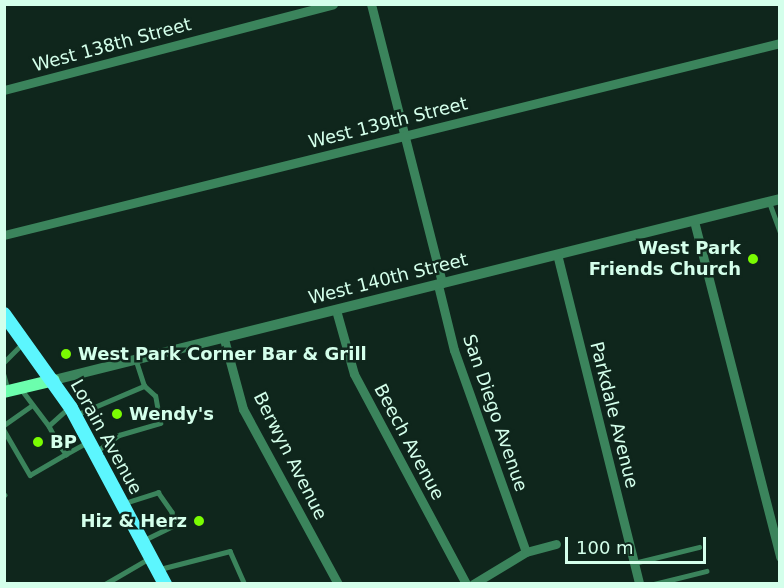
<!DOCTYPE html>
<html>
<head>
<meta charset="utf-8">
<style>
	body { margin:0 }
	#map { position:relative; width:784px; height:588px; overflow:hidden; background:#0f261c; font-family:"DejaVu Sans",sans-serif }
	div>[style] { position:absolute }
	.service>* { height:4.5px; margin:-2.25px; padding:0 2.25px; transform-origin:2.25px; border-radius:2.25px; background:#3b845c }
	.minor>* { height:9px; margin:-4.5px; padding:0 4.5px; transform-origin:4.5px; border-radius:4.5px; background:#3b845c }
	.tertiary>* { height:10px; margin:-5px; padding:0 5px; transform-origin:5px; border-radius:5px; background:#3b845c }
	.secondary>* { height:12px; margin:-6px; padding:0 6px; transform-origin:6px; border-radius:6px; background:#6cfead }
	.primary>* { height:14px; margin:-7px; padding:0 7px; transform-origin:7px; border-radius:7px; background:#5cf6fe }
	.dots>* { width:16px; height:16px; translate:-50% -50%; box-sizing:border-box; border:3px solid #0f261c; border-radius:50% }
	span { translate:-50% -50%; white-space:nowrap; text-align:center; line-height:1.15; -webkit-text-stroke:5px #0f261c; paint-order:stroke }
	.street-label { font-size:18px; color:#d4ffeb }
	.poi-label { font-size:18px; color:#d4ffeb; font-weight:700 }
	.right { translate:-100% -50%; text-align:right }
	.left { translate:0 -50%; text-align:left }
	.frame { position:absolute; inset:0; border:6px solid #d4ffeb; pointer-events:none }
	.scale { position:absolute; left:565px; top:537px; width:141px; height:27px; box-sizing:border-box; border:3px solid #d4ffeb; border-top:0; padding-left:8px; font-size:18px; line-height:21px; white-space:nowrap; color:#d4ffeb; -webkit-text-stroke:4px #0f261c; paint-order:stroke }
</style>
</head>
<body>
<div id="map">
	<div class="service">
		<i style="left:769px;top:201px;width:32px;rotate:70deg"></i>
		<i style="left:4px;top:362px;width:28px;rotate:-45deg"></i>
		<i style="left:4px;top:375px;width:16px;rotate:75deg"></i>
		<i style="left:22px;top:390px;width:45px;rotate:53.1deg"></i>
		<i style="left:68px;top:409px;width:25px;rotate:138deg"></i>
		<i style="left:49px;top:426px;width:19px;rotate:62deg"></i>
		<i style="left:58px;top:443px;width:14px;rotate:54deg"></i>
		<i style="left:66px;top:454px;width:23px;rotate:-29deg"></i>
		<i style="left:78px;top:414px;width:72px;rotate:-23deg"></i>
		<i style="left:4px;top:425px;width:32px;rotate:-35deg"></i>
		<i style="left:4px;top:430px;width:52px;rotate:60deg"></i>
		<i style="left:30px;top:475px;width:42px;rotate:-30.3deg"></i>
		<i style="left:97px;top:451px;width:27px;rotate:-36deg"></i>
		<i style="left:119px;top:435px;width:43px;rotate:-16.3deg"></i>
		<i style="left:160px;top:423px;width:27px;rotate:-100deg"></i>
		<i style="left:155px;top:396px;width:15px;rotate:-138deg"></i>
		<i style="left:144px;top:386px;width:26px;rotate:-108deg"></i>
		<i style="left:4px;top:494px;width:1px;rotate:45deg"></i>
		<i style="left:125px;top:503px;width:35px;rotate:-18deg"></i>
		<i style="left:158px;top:492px;width:24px;rotate:55deg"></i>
		<i style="left:172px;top:512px;width:14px;rotate:82deg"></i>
		<i style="left:174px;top:526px;width:32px;rotate:154deg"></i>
		<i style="left:634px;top:563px;width:67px;rotate:-13.8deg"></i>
		<i style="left:160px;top:569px;width:72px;rotate:-14.4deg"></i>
		<i style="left:230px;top:551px;width:36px;rotate:66deg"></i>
		<i style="left:105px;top:584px;width:50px;rotate:-30.2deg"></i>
		<i style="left:654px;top:584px;width:54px;rotate:-14deg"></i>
	</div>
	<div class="minor">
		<i style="left:371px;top:4px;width:288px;rotate:75.7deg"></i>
		<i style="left:4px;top:90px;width:340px;rotate:-14.6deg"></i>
		<i style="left:694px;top:221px;width:347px;rotate:75.6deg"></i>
		<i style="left:4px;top:235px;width:799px;rotate:-13.9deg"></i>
		<i style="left:557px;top:254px;width:340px;rotate:76deg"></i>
		<i style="left:438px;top:285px;width:67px;rotate:76.2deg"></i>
		<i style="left:454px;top:350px;width:214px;rotate:70.4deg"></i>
		<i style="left:336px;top:310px;width:66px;rotate:74.3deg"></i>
		<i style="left:354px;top:374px;width:238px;rotate:61.9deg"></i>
		<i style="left:224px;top:339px;width:73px;rotate:74.8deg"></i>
		<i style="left:243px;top:409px;width:199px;rotate:61.5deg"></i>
		<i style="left:473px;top:584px;width:62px;rotate:-31.1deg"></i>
		<i style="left:526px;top:552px;width:31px;rotate:-15deg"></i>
	</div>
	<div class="tertiary">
		<i style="left:54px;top:380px;width:748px;rotate:-14deg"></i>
	</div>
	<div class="secondary">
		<i style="left:4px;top:392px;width:51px;rotate:-13.5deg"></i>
	</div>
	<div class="primary">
		<i style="left:4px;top:314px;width:115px;rotate:54.5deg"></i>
		<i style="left:71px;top:408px;width:200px;rotate:61.9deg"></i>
	</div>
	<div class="dots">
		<i style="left:753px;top:259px;background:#7afc02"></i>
		<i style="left:66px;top:354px;background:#7afc02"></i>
		<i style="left:117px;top:414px;background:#7afc02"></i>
		<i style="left:38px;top:442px;background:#7afc02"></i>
		<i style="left:199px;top:521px;background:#7afc02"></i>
	</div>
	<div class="street-label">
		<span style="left:112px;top:45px;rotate:-15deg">West 138th Street</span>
		<span style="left:388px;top:123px;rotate:-14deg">West 139th Street</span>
		<span style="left:388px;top:279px;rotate:-14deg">West 140th Street</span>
		<span style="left:495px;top:413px;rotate:71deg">San Diego Avenue</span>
		<span style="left:614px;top:415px;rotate:76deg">Parkdale Avenue</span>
		<span style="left:106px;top:437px;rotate:61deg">Lorain Avenue</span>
		<span style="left:409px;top:442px;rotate:62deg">Beech Avenue</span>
		<span style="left:290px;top:456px;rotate:63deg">Berwyn Avenue</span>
	</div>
	<div class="poi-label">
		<span class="right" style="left:741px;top:259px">West Park<br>Friends Church</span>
		<span class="left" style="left:78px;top:354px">West Park Corner Bar &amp; Grill</span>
		<span class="left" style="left:129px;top:414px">Wendy's</span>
		<span class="left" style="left:50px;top:442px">BP</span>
		<span class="right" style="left:187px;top:521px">Hiz &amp; Herz</span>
	</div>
	<div class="frame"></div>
	<div class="scale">100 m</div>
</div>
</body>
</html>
